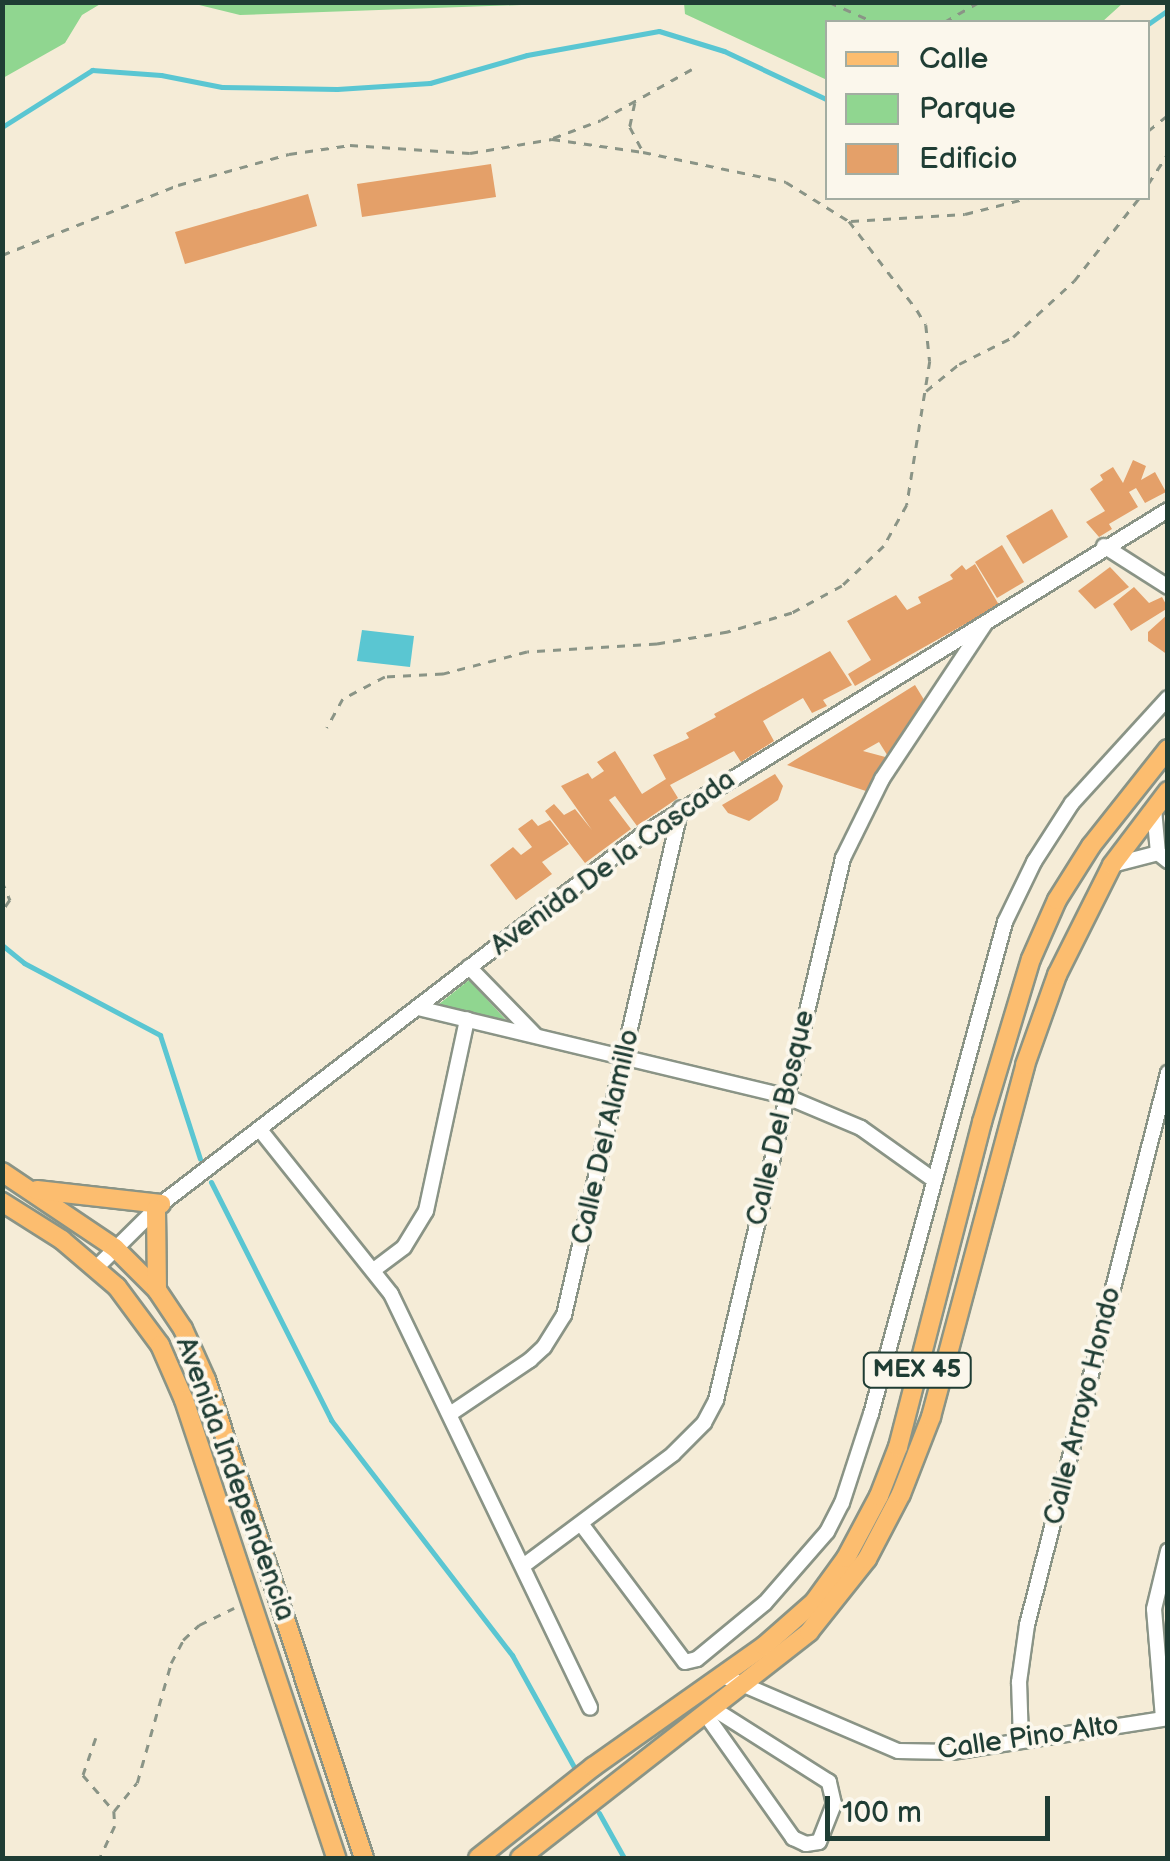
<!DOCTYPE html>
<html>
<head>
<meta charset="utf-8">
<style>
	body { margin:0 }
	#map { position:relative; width:1170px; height:1861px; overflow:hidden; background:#f5ecd7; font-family:"Balsamiq Sans",sans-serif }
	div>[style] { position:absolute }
	.green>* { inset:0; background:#90d690 }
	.water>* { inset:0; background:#5ac6d2 }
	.stream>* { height:5px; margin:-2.5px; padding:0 2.5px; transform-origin:2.5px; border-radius:2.5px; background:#5ac6d2 }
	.building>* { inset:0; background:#e4a069 }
	.path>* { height:2.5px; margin-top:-1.25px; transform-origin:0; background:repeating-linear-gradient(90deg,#8a9486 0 8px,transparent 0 16px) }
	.roads { filter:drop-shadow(2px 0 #8a9486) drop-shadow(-2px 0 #8a9486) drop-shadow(0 2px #8a9486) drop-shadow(0 -2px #8a9486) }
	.minor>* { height:14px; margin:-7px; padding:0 7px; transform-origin:7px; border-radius:7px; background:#fff }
	.major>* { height:18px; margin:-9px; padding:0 9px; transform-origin:9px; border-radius:9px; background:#fcbd6f }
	span { translate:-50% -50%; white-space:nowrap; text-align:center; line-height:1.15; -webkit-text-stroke:8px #fbf7ec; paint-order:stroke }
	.shield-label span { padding:2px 8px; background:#fbf7ec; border:2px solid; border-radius:8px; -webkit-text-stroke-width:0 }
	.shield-label { font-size:25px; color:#1f3d34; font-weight:700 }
	.street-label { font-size:28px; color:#1f3d34 }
	.frame { position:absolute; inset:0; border:5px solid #1f3d34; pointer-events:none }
	.legend { position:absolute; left:825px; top:20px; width:325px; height:180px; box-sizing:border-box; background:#fbf7ec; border:2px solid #a3ada2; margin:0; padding:12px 18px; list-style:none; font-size:30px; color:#1f3d34 }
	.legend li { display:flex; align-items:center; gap:20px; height:50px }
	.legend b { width:50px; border:2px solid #a3ada2 }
	.scale { position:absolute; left:825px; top:1796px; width:225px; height:45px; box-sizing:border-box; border:5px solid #1f3d34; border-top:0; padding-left:12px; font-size:30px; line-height:35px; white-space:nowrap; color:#1f3d34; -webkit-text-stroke:8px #fbf7ec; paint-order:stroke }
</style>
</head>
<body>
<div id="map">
	<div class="green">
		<i style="clip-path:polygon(3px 2px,102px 2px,102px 3px,82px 15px,65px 43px,3px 78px)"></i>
		<i style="clip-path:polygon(191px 3px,191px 2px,575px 3px,240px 15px)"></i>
		<i style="clip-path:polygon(684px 3px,684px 2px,1123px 3px,1102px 22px,828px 22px,827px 80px,685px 14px)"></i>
		<i style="clip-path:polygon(469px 980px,508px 1022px,439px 1004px)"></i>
	</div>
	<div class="water">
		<i style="clip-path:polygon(362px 630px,414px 636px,410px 667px,357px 661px)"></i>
	</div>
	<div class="stream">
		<i style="left:1148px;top:24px;width:24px;rotate:-35deg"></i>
		<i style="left:2px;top:127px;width:107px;rotate:-32.3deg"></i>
		<i style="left:92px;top:70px;width:69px;rotate:4.1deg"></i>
		<i style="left:161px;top:75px;width:62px;rotate:11.1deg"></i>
		<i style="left:222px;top:87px;width:115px;rotate:1deg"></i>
		<i style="left:337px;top:89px;width:93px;rotate:-3.7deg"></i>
		<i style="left:430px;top:83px;width:101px;rotate:-16.1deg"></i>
		<i style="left:527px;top:55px;width:134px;rotate:-10.3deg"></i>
		<i style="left:659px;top:31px;width:68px;rotate:17.1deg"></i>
		<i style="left:724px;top:51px;width:115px;rotate:25.2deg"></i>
		<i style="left:2px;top:945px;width:28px;rotate:39deg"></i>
		<i style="left:24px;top:963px;width:154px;rotate:27.9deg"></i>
		<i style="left:160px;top:1035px;width:130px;rotate:72.1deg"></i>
		<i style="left:211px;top:1182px;width:267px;rotate:63.2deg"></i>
		<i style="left:331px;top:1420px;width:297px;rotate:52.4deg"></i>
		<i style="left:512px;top:1655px;width:128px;rotate:61deg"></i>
		<i style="left:599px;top:1813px;width:51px;rotate:60.9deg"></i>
	</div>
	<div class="building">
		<i style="clip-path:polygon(491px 164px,496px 197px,362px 217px,357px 184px)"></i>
		<i style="clip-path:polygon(308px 194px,317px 226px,185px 264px,175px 232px)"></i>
		<i style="clip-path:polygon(1133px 460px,1146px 466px,1141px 480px,1155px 472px,1166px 492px,1145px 503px,1136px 488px,1129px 492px,1138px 507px,1109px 524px,1112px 529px,1099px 537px,1086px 522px,1105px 511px,1090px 489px,1103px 480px,1100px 475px,1113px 467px,1123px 483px)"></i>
		<i style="clip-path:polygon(1052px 509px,1068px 537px,1023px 564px,1006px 536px)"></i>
		<i style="clip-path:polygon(1002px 545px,1024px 582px,997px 598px,975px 562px)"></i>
		<i style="clip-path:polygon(975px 564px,999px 605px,855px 686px,848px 674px,871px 660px,847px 621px,896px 595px,907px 610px,921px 603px,918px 597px,953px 579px,950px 575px,962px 565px,966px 570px)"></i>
		<i style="clip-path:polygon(1110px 567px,1129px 587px,1095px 609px,1078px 591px)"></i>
		<i style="clip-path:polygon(1134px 587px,1149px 603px,1162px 597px,1168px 608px,1131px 631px,1113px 604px)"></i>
		<i style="clip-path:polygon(1168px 614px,1168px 655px,1148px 641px,1148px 632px)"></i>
		<i style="clip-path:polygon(830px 651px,852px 685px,823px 700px,827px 706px,812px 713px,803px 698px,763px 721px,774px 741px,741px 762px,734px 751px,670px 785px,678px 798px,637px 826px,615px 796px,609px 800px,631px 829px,585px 863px,545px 811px,554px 804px,564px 815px,575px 809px,592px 830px,561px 786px,588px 773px,592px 779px,604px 771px,597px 762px,615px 751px,642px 794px,666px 779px,653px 755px,689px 738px,686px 733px,716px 717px,714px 714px)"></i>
		<i style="clip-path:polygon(evenodd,915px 685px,926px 703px,872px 793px,787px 765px,915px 685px,879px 742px,889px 758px,863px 751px,879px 742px)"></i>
		<i style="clip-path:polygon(775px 774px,783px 786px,778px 800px,749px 821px,728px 813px,722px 805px)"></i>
		<i style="clip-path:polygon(532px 819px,538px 826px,550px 820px,569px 844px,542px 862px,552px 874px,516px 900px,490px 865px,513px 847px,521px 855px,532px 847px,518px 829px)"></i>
	</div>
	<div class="path">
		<i style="left:829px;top:2px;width:49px;rotate:24deg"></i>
		<i style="left:944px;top:22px;width:40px;rotate:-29.7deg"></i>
		<i style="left:635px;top:103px;width:25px;rotate:102deg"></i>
		<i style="left:630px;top:127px;width:27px;rotate:62deg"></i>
		<i style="left:1148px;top:131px;width:26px;rotate:-39deg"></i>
		<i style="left:553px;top:138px;width:51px;rotate:-20.6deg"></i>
		<i style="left:601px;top:120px;width:104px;rotate:-29.3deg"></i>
		<i style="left:1148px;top:184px;width:37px;rotate:-57deg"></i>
		<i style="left:851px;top:221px;width:114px;rotate:-3.5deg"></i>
		<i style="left:965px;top:214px;width:65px;rotate:-14.3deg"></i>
		<i style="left:2px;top:255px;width:189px;rotate:-21.7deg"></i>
		<i style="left:178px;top:185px;width:115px;rotate:-15.6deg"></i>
		<i style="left:289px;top:154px;width:62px;rotate:-8.4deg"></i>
		<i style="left:350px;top:145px;width:120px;rotate:3.8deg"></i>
		<i style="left:470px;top:153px;width:83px;rotate:-9.7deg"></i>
		<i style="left:552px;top:139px;width:92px;rotate:8.1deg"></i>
		<i style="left:643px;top:152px;width:146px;rotate:11.8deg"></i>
		<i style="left:786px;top:182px;width:74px;rotate:31.8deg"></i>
		<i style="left:849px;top:221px;width:112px;rotate:52.6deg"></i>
		<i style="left:917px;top:310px;width:17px;rotate:59deg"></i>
		<i style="left:926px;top:325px;width:36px;rotate:84deg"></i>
		<i style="left:930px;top:361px;width:146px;rotate:99.1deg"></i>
		<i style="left:907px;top:505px;width:47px;rotate:119.3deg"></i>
		<i style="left:884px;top:546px;width:58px;rotate:136.4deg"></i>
		<i style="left:842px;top:586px;width:57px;rotate:151.6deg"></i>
		<i style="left:792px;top:613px;width:67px;rotate:163.5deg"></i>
		<i style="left:728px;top:632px;width:72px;rotate:170.4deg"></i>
		<i style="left:657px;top:644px;width:130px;rotate:176.5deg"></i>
		<i style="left:527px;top:652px;width:87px;rotate:165.3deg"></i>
		<i style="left:443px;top:674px;width:58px;rotate:177deg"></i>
		<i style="left:385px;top:677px;width:47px;rotate:152.4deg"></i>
		<i style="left:343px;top:699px;width:33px;rotate:119deg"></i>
		<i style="left:926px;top:391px;width:43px;rotate:-39.3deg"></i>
		<i style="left:959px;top:364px;width:60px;rotate:-26.6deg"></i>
		<i style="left:1013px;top:337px;width:83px;rotate:-42.6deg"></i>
		<i style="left:1074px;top:281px;width:105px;rotate:-51.9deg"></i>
		<i style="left:2px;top:881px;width:21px;rotate:67deg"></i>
		<i style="left:10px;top:900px;width:14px;rotate:124deg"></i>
		<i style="left:96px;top:1738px;width:39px;rotate:109deg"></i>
		<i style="left:83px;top:1775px;width:48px;rotate:49.3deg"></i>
		<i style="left:114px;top:1811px;width:15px;rotate:86deg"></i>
		<i style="left:115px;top:1826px;width:35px;rotate:115deg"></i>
		<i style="left:114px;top:1811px;width:36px;rotate:-51deg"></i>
		<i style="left:137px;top:1783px;width:125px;rotate:-74.2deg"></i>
		<i style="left:171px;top:1663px;width:26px;rotate:-62deg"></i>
		<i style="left:183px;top:1640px;width:22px;rotate:-43deg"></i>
		<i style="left:199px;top:1625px;width:39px;rotate:-26deg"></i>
	</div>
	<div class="roads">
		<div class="minor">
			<i style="left:1104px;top:546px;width:76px;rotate:32.6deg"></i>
			<i style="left:1154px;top:809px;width:44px;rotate:84.8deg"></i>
			<i style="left:1158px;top:853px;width:13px;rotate:39deg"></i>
			<i style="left:1112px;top:865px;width:48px;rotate:-14.6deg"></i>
			<i style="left:469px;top:967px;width:95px;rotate:45.9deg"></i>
			<i style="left:418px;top:1008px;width:377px;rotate:13.5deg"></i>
			<i style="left:785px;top:1096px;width:82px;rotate:22.8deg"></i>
			<i style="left:861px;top:1128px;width:90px;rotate:35.5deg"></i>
			<i style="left:261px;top:1131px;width:208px;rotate:51.4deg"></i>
			<i style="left:391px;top:1294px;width:459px;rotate:64.3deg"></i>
			<i style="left:96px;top:1268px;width:91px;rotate:-44.6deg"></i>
			<i style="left:161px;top:1204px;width:606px;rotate:-37.49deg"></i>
			<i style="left:642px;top:835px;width:618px;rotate:-31.71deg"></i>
			<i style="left:375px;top:1269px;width:36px;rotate:-37deg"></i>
			<i style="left:404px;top:1247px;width:42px;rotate:-58.6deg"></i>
			<i style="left:426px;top:1211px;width:196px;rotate:-77.9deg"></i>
			<i style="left:450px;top:1414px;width:97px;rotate:-34deg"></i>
			<i style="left:530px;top:1360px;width:19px;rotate:-43deg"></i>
			<i style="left:544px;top:1347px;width:38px;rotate:-58deg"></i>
			<i style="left:564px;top:1315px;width:520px;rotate:-77.01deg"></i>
			<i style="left:582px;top:1525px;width:171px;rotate:53.1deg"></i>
			<i style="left:685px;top:1662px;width:12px;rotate:-14deg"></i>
			<i style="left:697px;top:1659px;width:88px;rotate:-39.5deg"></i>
			<i style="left:765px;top:1603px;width:94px;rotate:-48.9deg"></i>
			<i style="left:827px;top:1532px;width:33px;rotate:-63deg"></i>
			<i style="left:842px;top:1503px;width:94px;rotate:-72deg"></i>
			<i style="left:871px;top:1414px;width:510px;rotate:-74.76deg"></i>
			<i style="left:1005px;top:922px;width:67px;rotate:-64.2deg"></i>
			<i style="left:1034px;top:862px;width:70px;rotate:-57.2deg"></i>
			<i style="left:1072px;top:803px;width:142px;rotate:-47.6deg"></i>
			<i style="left:523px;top:1566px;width:187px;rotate:-36.7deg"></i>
			<i style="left:673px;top:1454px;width:44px;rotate:-45deg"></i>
			<i style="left:704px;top:1423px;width:26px;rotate:-62deg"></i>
			<i style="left:716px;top:1400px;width:557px;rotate:-76.81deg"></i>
			<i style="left:843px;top:858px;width:88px;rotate:-63.7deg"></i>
			<i style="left:882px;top:779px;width:186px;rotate:-56.4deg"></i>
			<i style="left:723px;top:1676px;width:190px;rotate:23.2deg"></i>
			<i style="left:898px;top:1751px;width:54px;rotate:1.1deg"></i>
			<i style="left:952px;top:1752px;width:219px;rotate:-8.9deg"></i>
			<i style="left:706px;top:1715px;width:151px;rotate:54.7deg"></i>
			<i style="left:793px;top:1838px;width:14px;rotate:25deg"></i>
			<i style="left:806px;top:1844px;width:13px;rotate:-9deg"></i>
			<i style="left:819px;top:1842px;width:41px;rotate:-68.5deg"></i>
			<i style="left:834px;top:1804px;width:23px;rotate:-103deg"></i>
			<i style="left:829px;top:1782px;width:136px;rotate:-147.6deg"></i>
			<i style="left:1163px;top:1718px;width:109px;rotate:-94.7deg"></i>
			<i style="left:1154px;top:1609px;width:60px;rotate:-76.4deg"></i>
			<i style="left:1021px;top:1741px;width:59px;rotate:-91.9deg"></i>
			<i style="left:1019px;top:1682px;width:58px;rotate:-82deg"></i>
			<i style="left:1027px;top:1625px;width:570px;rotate:-75.67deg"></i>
		</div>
		<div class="major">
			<i style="left:2px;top:1172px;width:136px;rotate:33.9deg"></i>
			<i style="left:115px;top:1248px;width:59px;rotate:45deg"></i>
			<i style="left:157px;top:1290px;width:47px;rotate:56.3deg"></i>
			<i style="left:183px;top:1329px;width:56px;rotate:65.7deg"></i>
			<i style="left:206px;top:1380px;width:503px;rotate:71.71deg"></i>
			<i style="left:37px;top:1190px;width:125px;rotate:6.4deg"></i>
			<i style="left:2px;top:1202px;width:71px;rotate:32.3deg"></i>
			<i style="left:62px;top:1240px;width:72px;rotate:40.5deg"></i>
			<i style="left:117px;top:1287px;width:72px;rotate:53.4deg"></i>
			<i style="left:160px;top:1345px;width:60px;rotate:66.4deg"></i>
			<i style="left:184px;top:1400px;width:483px;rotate:71.6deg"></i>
			<i style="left:156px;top:1209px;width:81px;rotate:89.3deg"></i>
			<i style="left:478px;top:1858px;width:147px;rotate:-38.4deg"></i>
			<i style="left:593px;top:1767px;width:209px;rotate:-35.3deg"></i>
			<i style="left:764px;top:1646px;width:67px;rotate:-41.3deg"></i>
			<i style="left:814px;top:1602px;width:54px;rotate:-54deg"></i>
			<i style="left:846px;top:1558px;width:70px;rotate:-62deg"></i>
			<i style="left:879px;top:1496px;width:53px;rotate:-68.8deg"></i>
			<i style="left:898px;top:1447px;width:336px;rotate:-75.5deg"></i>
			<i style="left:982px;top:1122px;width:170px;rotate:-73.3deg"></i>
			<i style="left:1031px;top:959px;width:64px;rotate:-66.2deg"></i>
			<i style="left:1057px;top:900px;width:64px;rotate:-57.8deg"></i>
			<i style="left:1091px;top:846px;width:124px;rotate:-51.6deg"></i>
			<i style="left:520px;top:1858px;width:367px;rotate:-38deg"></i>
			<i style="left:809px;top:1632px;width:93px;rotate:-51.5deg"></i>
			<i style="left:867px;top:1559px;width:73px;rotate:-62.4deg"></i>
			<i style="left:901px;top:1494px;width:83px;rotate:-68.7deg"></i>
			<i style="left:931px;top:1417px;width:364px;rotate:-75deg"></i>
			<i style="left:1025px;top:1065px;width:96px;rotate:-70.4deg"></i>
			<i style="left:1057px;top:975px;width:123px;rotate:-63.4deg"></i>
			<i style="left:1112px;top:865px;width:93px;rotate:-52.9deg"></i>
		</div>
	</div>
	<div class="shield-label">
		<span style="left:917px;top:1370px">MEX 45</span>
	</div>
	<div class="street-label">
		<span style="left:613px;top:863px;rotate:-36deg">Avenida De la Cascada</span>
		<span style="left:781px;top:1118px;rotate:-77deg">Calle Del Bosque</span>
		<span style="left:606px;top:1137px;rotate:-77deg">Calle Del Alamillo</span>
		<span style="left:1083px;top:1406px;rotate:-76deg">Calle Arroyo Hondo</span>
		<span style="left:235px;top:1479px;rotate:70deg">Avenida Independencia</span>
		<span style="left:1028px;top:1738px;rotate:-8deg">Calle Pino Alto</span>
	</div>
	<div class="frame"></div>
	<ul class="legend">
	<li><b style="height:12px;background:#fcbd6f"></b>Calle</li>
	<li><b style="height:28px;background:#90d690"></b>Parque</li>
	<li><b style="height:28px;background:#e4a069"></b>Edificio</li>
	</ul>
	<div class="scale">100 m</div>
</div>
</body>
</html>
